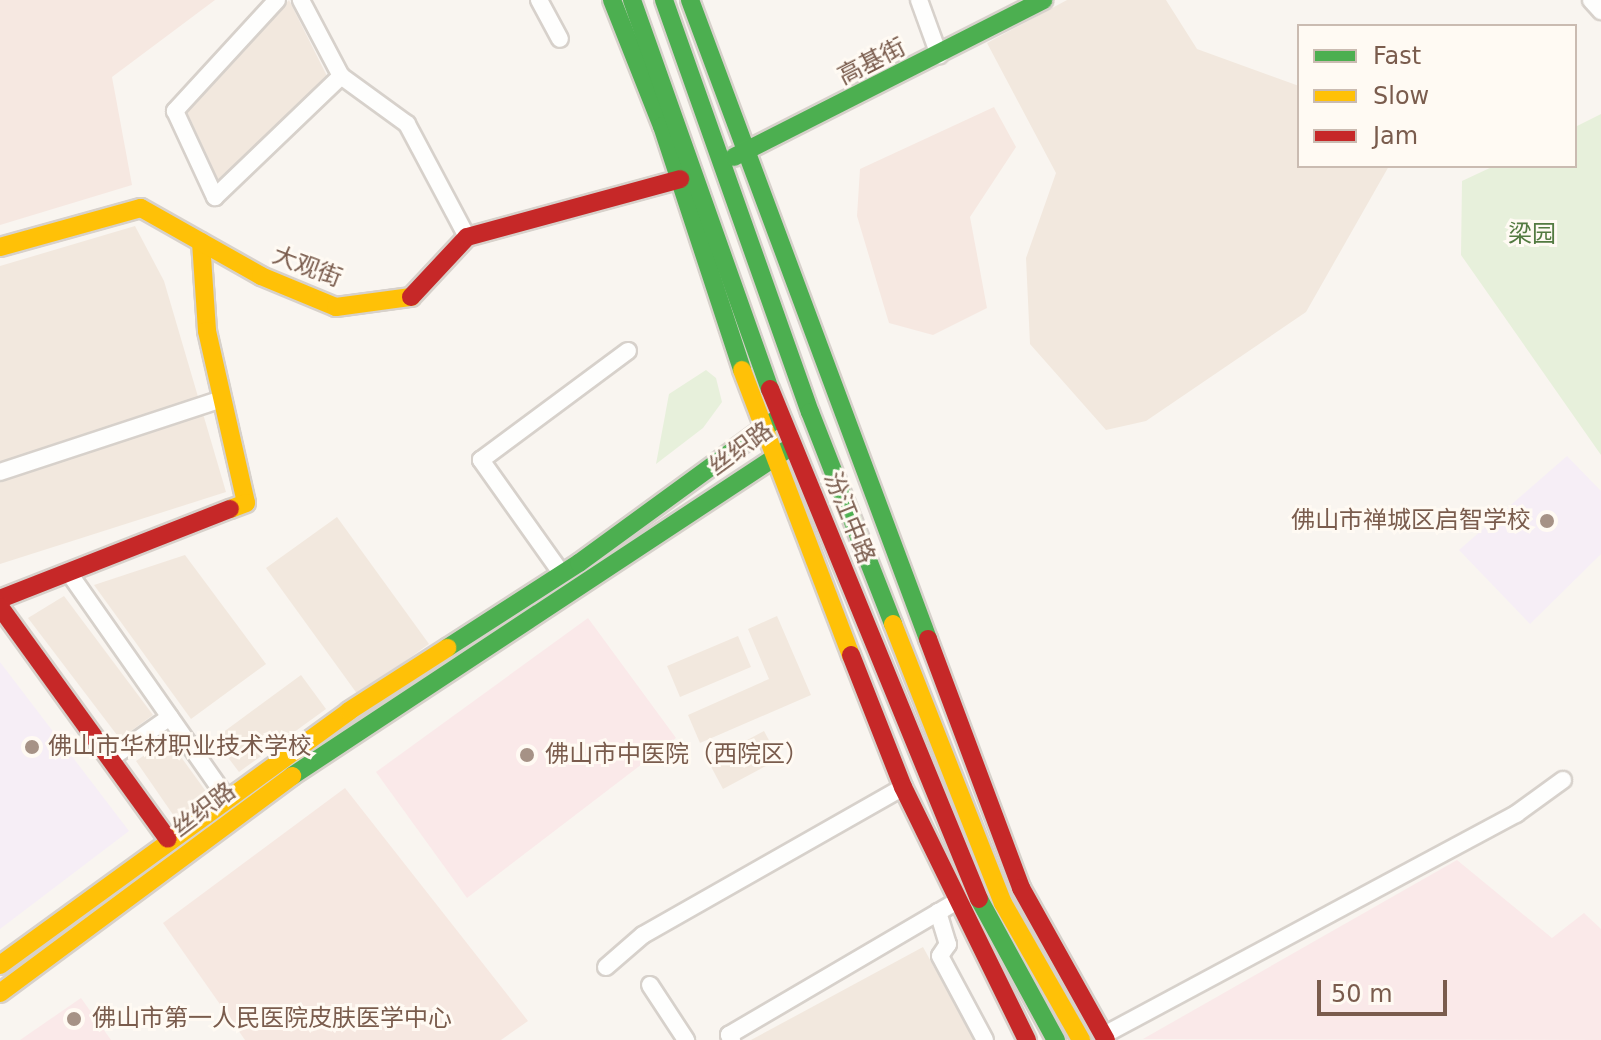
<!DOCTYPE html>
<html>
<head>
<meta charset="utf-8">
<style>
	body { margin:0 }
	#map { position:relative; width:1601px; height:1040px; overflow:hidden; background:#f9f5f0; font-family:"DejaVu Sans","Noto Sans SC",sans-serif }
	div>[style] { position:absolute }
	.residential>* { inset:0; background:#f2e8de }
	.commercial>* { inset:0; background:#f6e8e1 }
	.education>* { inset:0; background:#f6eef6 }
	.medical>* { inset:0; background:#fae9e9 }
	.green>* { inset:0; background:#e7f0db }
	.roads { filter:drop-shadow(2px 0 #d7d1cb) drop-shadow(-2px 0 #d7d1cb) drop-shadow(0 2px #d7d1cb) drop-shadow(0 -2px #d7d1cb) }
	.street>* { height:16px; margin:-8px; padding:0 8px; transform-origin:8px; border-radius:8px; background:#fefefd }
	.fast>* { height:18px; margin:-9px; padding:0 9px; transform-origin:9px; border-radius:9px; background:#4caf50 }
	.slow>* { height:18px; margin:-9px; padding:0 9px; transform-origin:9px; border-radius:9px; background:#ffc107 }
	.jam>* { height:18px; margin:-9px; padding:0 9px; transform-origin:9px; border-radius:9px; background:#c62828 }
	.dots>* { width:22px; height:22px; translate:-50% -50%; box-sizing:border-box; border:4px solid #fffaf3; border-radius:50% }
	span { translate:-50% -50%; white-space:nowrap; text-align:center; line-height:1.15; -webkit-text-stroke:6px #fffaf3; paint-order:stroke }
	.street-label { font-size:24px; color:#7a5c4d }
	.park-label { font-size:24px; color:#537a41 }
	.poi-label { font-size:24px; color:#7a5c4d }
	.right { translate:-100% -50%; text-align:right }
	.left { translate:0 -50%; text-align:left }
	.legend { position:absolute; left:1297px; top:24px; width:280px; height:144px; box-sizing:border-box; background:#fffaf3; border:2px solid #cabbb1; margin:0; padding:10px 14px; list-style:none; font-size:24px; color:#7a5c4d }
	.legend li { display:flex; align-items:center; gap:16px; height:40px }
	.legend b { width:40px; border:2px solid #cabbb1 }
	.scale { position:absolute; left:1317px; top:980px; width:130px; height:36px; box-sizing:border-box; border:4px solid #7a5c4d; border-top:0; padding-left:10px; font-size:24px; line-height:28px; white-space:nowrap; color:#7a5c4d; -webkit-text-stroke:6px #fffaf3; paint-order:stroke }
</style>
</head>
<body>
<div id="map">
	<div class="residential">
		<i style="clip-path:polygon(289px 0,327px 76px,219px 182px,186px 110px)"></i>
		<i style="clip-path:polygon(1067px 0,1166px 0,1197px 49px,1299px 86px,1299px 166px,1389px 166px,1306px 312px,1146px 421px,1106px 430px,1030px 344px,1026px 258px,1056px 173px,987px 43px)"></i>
		<i style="clip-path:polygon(135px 226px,164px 281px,226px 492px,0 564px,0 266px)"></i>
		<i style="clip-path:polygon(337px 517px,429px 644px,358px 695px,266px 568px)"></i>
		<i style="clip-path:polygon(185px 555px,266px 664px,191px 719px,94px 585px)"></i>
		<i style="clip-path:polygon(64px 596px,153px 715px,120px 739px,28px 618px)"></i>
		<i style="clip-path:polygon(777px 616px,811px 695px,700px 743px,688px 715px,769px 679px,748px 629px)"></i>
		<i style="clip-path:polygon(738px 636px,751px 667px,680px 697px,667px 666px)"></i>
		<i style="clip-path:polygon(301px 675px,326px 709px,239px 772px,214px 739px)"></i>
		<i style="clip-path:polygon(764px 731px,779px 759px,723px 789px,708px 761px)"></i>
		<i style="clip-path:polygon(168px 739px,210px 797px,176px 819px,136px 761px)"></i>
		<i style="clip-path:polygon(923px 947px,974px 1040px,751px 1040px)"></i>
	</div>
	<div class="commercial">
		<i style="clip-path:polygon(0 0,215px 0,112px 77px,132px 185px,0 225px)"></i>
		<i style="clip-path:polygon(994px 107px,1016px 147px,970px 217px,987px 308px,933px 335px,889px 323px,857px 216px,860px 169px)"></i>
		<i style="clip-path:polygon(345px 788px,528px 1021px,501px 1040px,245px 1040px,163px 923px)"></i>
	</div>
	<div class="education">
		<i style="clip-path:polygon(1567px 456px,1601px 491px,1601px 554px,1530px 624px,1459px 550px)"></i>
		<i style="clip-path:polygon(0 662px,129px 831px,0 929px)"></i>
	</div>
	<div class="medical">
		<i style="clip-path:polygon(588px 618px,676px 738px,467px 898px,376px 772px)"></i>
		<i style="clip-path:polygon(1457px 860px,1552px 938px,1584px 913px,1601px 929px,1601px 1040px,1143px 1039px)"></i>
		<i style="clip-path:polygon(81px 998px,111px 1040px,20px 1040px)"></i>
	</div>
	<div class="green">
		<i style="clip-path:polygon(1601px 114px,1601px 455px,1461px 255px,1462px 181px,1494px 166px,1575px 166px,1575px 127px)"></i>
		<i style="clip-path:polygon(706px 370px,716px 378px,722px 402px,703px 428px,656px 464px,669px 394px)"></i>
	</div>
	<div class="roads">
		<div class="street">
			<i style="left:277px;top:0;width:151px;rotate:132.6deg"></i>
			<i style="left:175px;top:111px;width:95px;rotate:65.1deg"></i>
			<i style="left:215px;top:197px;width:175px;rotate:-43.8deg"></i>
			<i style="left:341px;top:76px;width:86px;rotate:-117.8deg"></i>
			<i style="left:539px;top:0;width:44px;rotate:61.7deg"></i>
			<i style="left:919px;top:0;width:59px;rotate:70deg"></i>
			<i style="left:1591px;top:0;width:15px;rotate:48deg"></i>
			<i style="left:341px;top:76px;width:82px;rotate:36deg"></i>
			<i style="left:407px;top:124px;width:128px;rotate:62deg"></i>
			<i style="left:0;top:472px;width:234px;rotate:-18.2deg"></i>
			<i style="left:69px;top:573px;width:274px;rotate:55deg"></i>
			<i style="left:562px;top:574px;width:140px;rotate:-125.4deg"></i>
			<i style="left:481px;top:460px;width:183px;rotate:-36.6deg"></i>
			<i style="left:110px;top:759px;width:73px;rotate:-35deg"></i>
			<i style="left:938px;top:912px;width:34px;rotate:73deg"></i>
			<i style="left:948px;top:944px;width:14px;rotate:124deg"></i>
			<i style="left:940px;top:956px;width:95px;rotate:61.8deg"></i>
			<i style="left:606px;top:967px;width:49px;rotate:-40.9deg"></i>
			<i style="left:643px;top:935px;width:299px;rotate:-29.6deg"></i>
			<i style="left:650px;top:985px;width:66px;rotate:56.8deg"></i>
			<i style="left:1104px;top:1035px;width:468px;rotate:-28.2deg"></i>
			<i style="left:1516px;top:814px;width:58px;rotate:-35.9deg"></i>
			<i style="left:732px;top:1040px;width:6px;rotate:-121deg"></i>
			<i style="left:729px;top:1035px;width:263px;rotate:-30.4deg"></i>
		</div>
		<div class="fast">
			<i style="left:612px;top:0;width:136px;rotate:68.4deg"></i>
			<i style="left:662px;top:126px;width:257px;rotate:71.8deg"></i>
			<i style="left:632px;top:0;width:413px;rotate:70.5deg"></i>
			<i style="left:664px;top:0;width:437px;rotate:70.5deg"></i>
			<i style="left:810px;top:412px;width:228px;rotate:68.6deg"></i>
			<i style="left:690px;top:0;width:682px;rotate:69.57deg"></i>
			<i style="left:734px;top:157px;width:347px;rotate:-26.9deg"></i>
			<i style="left:447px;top:648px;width:157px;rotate:-32.8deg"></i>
			<i style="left:579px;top:563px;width:241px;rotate:-36.1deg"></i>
			<i style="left:292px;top:776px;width:592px;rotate:-33.42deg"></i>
			<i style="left:979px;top:899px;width:161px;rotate:61.4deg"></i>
		</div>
		<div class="slow">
			<i style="left:201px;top:242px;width:89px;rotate:86.1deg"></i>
			<i style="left:207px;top:331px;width:176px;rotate:77.2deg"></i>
			<i style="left:246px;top:503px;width:17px;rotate:159deg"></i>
			<i style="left:0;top:247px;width:146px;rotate:-15.5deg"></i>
			<i style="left:141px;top:208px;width:138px;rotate:29.5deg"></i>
			<i style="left:261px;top:276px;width:81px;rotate:22.5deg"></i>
			<i style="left:336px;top:307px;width:76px;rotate:-7.6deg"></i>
			<i style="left:742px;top:370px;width:305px;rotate:69.1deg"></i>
			<i style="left:893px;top:624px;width:300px;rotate:68.5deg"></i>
			<i style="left:1003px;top:903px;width:158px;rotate:60.3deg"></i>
			<i style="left:0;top:965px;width:432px;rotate:-36deg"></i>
			<i style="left:349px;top:711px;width:117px;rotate:-32.7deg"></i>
			<i style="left:0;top:993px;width:364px;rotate:-36.6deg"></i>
		</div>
		<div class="jam">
			<i style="left:411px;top:297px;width:82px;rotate:-47deg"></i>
			<i style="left:467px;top:237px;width:221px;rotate:-15.2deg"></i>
			<i style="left:770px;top:389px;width:551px;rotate:67.72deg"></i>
			<i style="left:0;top:599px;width:247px;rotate:-21.4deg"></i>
			<i style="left:0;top:607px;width:286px;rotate:54.1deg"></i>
			<i style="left:928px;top:639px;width:266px;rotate:69.5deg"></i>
			<i style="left:1021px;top:888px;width:174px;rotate:60.8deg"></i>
			<i style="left:851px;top:655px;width:142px;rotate:68.5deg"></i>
			<i style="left:903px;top:787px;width:282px;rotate:63.9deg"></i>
		</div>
	</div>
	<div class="dots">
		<i style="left:1547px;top:521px;background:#a69286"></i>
		<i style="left:32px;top:747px;background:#a69286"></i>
		<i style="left:527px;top:755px;background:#a69286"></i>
		<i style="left:74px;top:1019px;background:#a69286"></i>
	</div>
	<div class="street-label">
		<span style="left:872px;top:62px;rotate:-27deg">高基街</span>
		<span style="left:307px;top:267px;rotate:21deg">大观街</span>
		<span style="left:741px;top:449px;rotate:-36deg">丝织路</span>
		<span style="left:849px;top:518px;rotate:68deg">汾江中路</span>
		<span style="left:204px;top:810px;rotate:-37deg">丝织路</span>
	</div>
	<div class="park-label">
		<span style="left:1532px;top:235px">梁园</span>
	</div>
	<div class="poi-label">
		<span class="right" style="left:1531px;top:521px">佛山市禅城区启智学校</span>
		<span class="left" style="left:48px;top:747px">佛山市华材职业技术学校</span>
		<span class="left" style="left:545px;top:755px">佛山市中医院（西院区）</span>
		<span class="left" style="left:92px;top:1019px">佛山市第一人民医院皮肤医学中心</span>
	</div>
	<ul class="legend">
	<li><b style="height:10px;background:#4caf50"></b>Fast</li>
	<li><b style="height:10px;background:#ffc107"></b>Slow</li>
	<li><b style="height:10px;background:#c62828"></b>Jam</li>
	</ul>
	<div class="scale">50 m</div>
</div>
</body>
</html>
